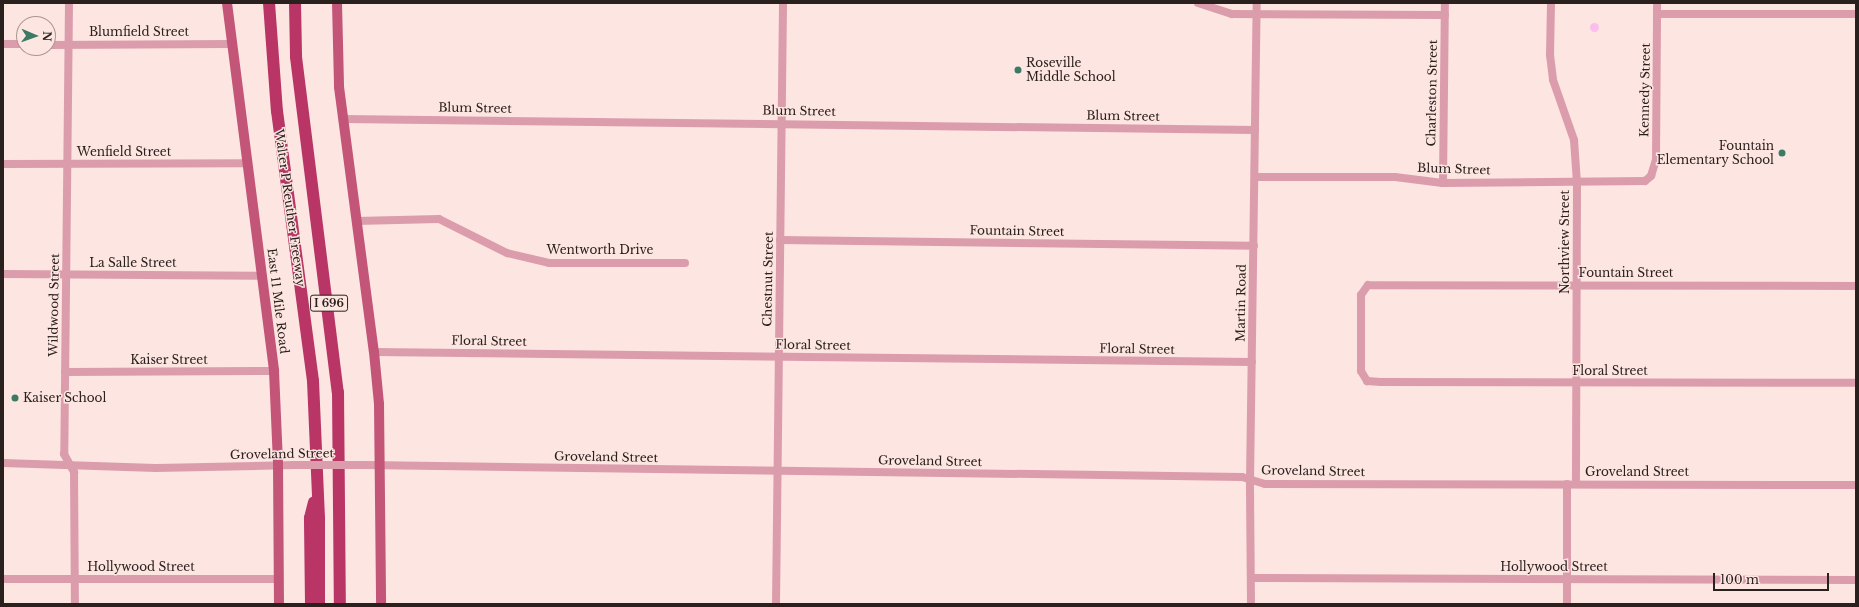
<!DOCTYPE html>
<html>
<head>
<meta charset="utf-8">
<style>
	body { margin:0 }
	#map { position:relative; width:1859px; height:607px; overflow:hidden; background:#fde5e1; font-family:"Libre Baskerville",serif }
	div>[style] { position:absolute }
	.water>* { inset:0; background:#f9beec }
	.round { border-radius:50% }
	.minor>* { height:8px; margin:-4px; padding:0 4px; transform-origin:4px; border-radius:4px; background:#db9dac }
	.major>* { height:10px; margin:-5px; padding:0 5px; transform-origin:5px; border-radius:5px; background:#c35578 }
	.highway>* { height:12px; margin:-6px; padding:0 6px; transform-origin:6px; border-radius:6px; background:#b83566 }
	.minor-bridge>* { height:8px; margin:-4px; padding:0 4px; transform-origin:4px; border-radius:4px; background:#db9dac }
	.dots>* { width:11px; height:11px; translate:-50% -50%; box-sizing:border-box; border:2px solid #fde5e1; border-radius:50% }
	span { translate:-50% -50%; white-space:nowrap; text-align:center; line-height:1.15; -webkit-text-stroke:3px #fde5e1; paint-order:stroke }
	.shield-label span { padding:1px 3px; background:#fde5e1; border:1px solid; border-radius:3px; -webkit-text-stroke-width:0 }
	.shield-label { font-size:11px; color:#2a201e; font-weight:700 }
	.street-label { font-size:12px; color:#2a201e }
	.poi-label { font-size:12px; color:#2a201e }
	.left { translate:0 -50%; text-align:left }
	.right { translate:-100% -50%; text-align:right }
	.frame { position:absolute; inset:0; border:4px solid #2a201e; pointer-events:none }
	.north { position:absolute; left:16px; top:16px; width:40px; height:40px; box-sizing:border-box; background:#fde5e1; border:1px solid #a99693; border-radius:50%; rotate:92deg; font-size:11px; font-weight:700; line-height:16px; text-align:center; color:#2a201e }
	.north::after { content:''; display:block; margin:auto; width:14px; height:18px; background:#3d7a65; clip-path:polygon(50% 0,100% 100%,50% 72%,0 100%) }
	.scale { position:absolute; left:1713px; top:573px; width:116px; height:18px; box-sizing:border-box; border:2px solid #2a201e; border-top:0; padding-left:5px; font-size:12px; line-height:14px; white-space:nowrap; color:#2a201e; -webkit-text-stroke:3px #fde5e1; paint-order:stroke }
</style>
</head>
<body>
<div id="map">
	<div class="water">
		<i class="round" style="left:1589.5px;top:22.5px;width:9px;height:9px"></i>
	</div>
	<div class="minor">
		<i style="left:69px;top:3px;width:451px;rotate:90.6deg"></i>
		<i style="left:64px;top:454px;width:21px;rotate:61deg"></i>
		<i style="left:74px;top:472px;width:132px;rotate:89.6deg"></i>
		<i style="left:1198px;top:3px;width:36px;rotate:18deg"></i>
		<i style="left:1232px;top:14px;width:213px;rotate:0.3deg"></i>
		<i style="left:1551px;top:3px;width:52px;rotate:91.1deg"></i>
		<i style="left:1550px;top:55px;width:25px;rotate:83deg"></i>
		<i style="left:1553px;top:80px;width:64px;rotate:70.7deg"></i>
		<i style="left:1574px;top:140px;width:43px;rotate:86deg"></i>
		<i style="left:1577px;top:183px;width:301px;rotate:90.2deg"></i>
		<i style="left:1657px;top:14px;width:199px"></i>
		<i style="left:3px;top:44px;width:21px"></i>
		<i style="left:48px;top:45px;width:183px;rotate:-0.3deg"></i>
		<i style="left:343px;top:119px;width:912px;rotate:0.69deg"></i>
		<i style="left:3px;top:164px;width:243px;rotate:-0.2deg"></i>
		<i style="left:1255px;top:177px;width:140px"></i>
		<i style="left:1395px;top:177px;width:48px;rotate:7.1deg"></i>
		<i style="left:1443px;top:183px;width:202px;rotate:-0.6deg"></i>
		<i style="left:1645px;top:181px;width:8px;rotate:-40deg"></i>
		<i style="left:1651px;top:176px;width:17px;rotate:-73deg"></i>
		<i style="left:1656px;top:160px;width:157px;rotate:-89.6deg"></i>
		<i style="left:1443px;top:183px;width:180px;rotate:-89.4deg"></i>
		<i style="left:356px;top:221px;width:83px;rotate:-1.4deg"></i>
		<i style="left:439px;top:219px;width:76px;rotate:26.6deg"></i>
		<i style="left:507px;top:253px;width:43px;rotate:13.4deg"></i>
		<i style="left:549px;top:263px;width:136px"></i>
		<i style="left:780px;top:240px;width:474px;rotate:0.7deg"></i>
		<i style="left:3px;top:274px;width:259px;rotate:0.4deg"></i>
		<i style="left:1856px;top:286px;width:488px;rotate:-179.9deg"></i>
		<i style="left:1368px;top:285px;width:12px;rotate:125deg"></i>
		<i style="left:1361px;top:295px;width:76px;rotate:90deg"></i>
		<i style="left:1361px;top:371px;width:12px;rotate:59deg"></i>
		<i style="left:1367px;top:381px;width:14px;rotate:4deg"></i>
		<i style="left:1381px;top:382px;width:475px;rotate:0.1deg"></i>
		<i style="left:374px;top:352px;width:878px;rotate:0.65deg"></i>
		<i style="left:65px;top:372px;width:209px;rotate:-0.3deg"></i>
		<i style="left:3px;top:463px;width:153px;rotate:1.9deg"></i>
		<i style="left:156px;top:468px;width:138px;rotate:-1.2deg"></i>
		<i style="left:365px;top:465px;width:877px;rotate:0.78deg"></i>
		<i style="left:1242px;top:477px;width:24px;rotate:17deg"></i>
		<i style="left:1265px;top:484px;width:591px;rotate:0.1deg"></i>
		<i style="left:1251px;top:578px;width:605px;rotate:0.19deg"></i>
		<i style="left:3px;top:579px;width:276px"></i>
		<i style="left:776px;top:604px;width:601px;rotate:-89.33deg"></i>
		<i style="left:1251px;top:604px;width:123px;rotate:-90.5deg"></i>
		<i style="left:1250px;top:481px;width:478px;rotate:-89.2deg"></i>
		<i style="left:1567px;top:604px;width:120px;rotate:-90deg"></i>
	</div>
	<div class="major">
		<i style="left:227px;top:3px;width:371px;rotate:82.7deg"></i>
		<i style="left:274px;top:371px;width:93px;rotate:87.5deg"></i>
		<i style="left:278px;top:464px;width:140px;rotate:89.6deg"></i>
		<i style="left:337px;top:3px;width:84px;rotate:88.6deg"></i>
		<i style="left:339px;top:87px;width:267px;rotate:82.5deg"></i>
		<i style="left:374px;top:352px;width:52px;rotate:84.5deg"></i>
		<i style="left:379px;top:404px;width:200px;rotate:89.4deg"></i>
	</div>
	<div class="highway">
		<i style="left:269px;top:3px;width:108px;rotate:85.8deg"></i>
		<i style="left:277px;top:111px;width:272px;rotate:82.4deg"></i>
		<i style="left:313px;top:381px;width:137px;rotate:87.5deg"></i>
		<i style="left:319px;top:518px;width:86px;rotate:90deg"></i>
		<i style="left:295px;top:3px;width:54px;rotate:88.9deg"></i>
		<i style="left:296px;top:57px;width:338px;rotate:82.9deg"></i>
		<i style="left:338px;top:392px;width:212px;rotate:89.5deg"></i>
		<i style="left:311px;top:604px;width:86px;rotate:-90.7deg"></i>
		<i style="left:310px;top:518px;width:16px;rotate:-76deg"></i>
	</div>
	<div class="minor-bridge">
		<i style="left:294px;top:465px;width:71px"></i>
	</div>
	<div class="dots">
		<i style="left:1018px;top:70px;background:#3d7a65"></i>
		<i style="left:1782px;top:153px;background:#3d7a65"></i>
		<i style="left:15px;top:398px;background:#3d7a65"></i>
	</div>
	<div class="shield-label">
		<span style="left:329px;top:303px">I 696</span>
	</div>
	<div class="street-label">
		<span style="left:139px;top:32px">Blumfield Street</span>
		<span style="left:1645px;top:90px;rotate:-89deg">Kennedy Street</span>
		<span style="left:1432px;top:93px;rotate:-89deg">Charleston Street</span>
		<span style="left:475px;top:108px;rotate:1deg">Blum Street</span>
		<span style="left:799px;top:111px;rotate:1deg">Blum Street</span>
		<span style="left:1123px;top:116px;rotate:1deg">Blum Street</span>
		<span style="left:124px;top:152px">Wenfield Street</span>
		<span style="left:1454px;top:169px;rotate:2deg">Blum Street</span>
		<span style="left:290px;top:208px;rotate:82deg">Walter P Reuther Freeway</span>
		<span style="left:1017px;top:231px;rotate:1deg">Fountain Street</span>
		<span style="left:1565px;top:242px;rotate:-90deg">Northview Street</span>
		<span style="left:600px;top:250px">Wentworth Drive</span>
		<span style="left:133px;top:263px">La Salle Street</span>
		<span style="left:1626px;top:273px">Fountain Street</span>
		<span style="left:768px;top:279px;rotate:-89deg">Chestnut Street</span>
		<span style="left:278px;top:301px;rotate:83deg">East 11 Mile Road</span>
		<span style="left:1241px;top:303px;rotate:-89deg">Martin Road</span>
		<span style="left:54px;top:305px;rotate:-89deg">Wildwood Street</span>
		<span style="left:489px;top:341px;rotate:1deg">Floral Street</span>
		<span style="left:813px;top:345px;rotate:1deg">Floral Street</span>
		<span style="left:1137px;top:349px;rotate:1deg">Floral Street</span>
		<span style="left:169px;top:360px">Kaiser Street</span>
		<span style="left:1610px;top:371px">Floral Street</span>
		<span style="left:282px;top:454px;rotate:-1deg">Groveland Street</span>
		<span style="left:606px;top:457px;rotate:1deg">Groveland Street</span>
		<span style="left:930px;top:461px;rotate:1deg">Groveland Street</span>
		<span style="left:1313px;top:471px;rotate:1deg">Groveland Street</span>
		<span style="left:1637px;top:472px">Groveland Street</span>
		<span style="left:141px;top:567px">Hollywood Street</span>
		<span style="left:1554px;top:567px">Hollywood Street</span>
	</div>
	<div class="poi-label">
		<span class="left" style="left:1026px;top:70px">Roseville<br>Middle School</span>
		<span class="right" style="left:1774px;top:153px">Fountain<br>Elementary School</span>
		<span class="left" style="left:23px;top:398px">Kaiser School</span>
	</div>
	<div class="frame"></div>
	<div class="north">N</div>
	<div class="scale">100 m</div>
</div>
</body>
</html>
